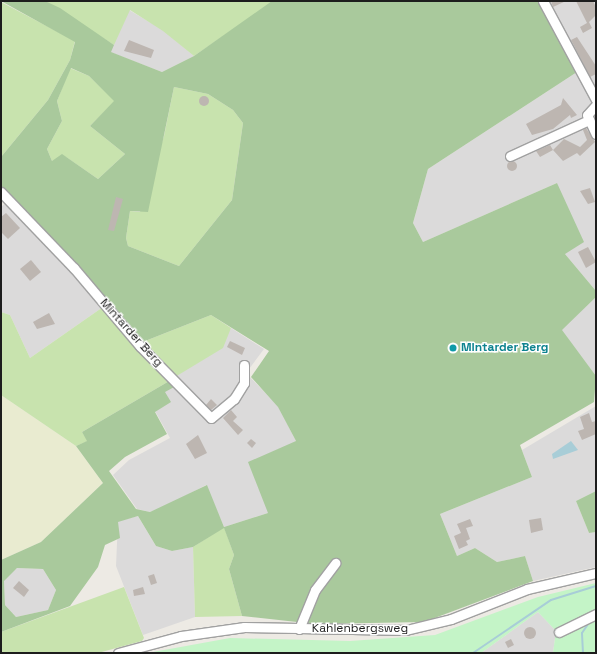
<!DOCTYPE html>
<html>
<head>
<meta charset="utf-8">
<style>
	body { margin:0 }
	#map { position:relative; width:597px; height:654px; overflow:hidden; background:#edeae4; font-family:"Space Grotesk",sans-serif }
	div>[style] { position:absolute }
	.residential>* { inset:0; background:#dbdada }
	.farmland>* { inset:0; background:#e9ebd0 }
	.grass>* { inset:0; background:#c8e3ae }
	.forest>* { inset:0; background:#a9c99c }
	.park>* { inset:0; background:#c4f4c7 }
	.water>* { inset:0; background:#a8cdd7 }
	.stream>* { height:2px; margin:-1px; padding:0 1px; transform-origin:1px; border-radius:1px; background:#a8cdd7 }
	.building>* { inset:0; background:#bdb6b1 }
	.round { border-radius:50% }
	.roads { filter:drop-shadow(1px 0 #a1a1a1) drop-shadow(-1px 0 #a1a1a1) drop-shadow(0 1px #a1a1a1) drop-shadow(0 -1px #a1a1a1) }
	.minor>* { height:9px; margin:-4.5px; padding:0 4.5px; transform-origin:4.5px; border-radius:4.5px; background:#fff }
	.dots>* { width:11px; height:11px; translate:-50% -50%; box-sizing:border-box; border:2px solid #fff; border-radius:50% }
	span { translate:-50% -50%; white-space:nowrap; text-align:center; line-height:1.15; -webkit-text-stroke:3px #fff; paint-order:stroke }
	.street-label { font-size:12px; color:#1d1d1d }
	.culture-label { font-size:12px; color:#0d838f; font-weight:700 }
	.left { translate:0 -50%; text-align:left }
	.frame { position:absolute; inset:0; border:2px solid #1d1d1d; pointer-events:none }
</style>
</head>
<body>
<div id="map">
	<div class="residential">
		<i style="clip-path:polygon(550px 1px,596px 1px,596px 291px,565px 254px,557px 183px,423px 242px,413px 223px,428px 169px,577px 72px,546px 3px)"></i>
		<i style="clip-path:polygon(129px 10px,163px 30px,194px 56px,162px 72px,110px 52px)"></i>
		<i style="clip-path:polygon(7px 202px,72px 268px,103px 307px,30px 358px,10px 315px,1px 312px,1px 207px)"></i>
		<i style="clip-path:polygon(596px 297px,596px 376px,561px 330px)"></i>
		<i style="clip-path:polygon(231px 328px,264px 349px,246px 373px,278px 406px,296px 441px,268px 513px,224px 527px,206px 485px,165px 507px,150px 512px,137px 509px,113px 475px,129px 460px,170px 438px,155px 411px,171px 380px,223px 342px)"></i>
		<i style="clip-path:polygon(596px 406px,596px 491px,576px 501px,589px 533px,596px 532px,596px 567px,533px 581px,525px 556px,497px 562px,475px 548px,457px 556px,440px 514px,532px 477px,522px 450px)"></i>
		<i style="clip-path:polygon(138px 516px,156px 546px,172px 551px,193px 547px,195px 617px,143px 635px,116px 566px,118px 521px)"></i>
		<i style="clip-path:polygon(17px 568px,43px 569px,56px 590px,48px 610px,16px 617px,5px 605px,4px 580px)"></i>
		<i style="clip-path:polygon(538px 612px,556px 631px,553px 653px,481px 653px)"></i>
	</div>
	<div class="farmland">
		<i style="clip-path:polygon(1px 395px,76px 446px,103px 483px,41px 542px,1px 560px)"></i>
	</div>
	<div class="grass">
		<i style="clip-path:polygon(45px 1px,272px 1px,273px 2px,194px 56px,163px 31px,130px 10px,114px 45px)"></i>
		<i style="clip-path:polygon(1px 2px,75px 41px,70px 60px,48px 100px,1px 157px)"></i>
		<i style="clip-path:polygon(70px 68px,89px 76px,115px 101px,90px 126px,125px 154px,98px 179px,66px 157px,52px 161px,47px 149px,62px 121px,57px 101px)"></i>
		<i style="clip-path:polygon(174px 87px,208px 94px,233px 110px,243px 123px,232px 200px,179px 266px,128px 246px,126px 238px,130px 211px,140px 212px,164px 136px)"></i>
		<i style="clip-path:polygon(103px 307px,171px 380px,82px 432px,88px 441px,76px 446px,1px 395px,1px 312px,10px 315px,30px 358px)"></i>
		<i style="clip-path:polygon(211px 315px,231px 328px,223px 348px,175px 377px,140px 343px)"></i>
		<i style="clip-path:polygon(224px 527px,234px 555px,229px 569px,242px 616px,195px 617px,193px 547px)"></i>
		<i style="clip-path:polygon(124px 587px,144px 638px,142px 641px,98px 653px,1px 653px,1px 632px)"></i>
	</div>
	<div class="forest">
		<i style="clip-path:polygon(evenodd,1px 1px,45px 1px,60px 8px,114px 45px,111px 52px,162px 72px,194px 56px,272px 1px,550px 1px,546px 3px,577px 72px,428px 169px,413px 223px,423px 242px,557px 183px,584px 242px,565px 254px,596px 291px,596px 297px,562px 330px,596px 376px,594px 402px,520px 445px,532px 477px,440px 514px,457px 556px,475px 548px,497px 562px,525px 556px,533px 581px,424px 622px,315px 624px,242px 616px,229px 569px,234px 555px,224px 528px,193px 547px,172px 551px,156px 546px,138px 516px,118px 522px,120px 538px,105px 545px,98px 567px,70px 606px,1px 632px,1px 560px,41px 542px,103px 483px,76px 446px,87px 441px,82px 432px,171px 380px,176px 386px,165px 392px,171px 402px,155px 412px,167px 434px,125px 457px,109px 471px,136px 509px,150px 512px,207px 485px,224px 527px,268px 513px,248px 462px,296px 441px,278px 407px,251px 377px,269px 351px,211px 315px,140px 343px,7px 196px,1px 203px,1px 157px,48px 100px,70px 60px,75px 42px,1px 1px,71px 68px,89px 76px,114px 101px,90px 126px,125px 154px,98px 179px,62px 154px,52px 161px,47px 149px,62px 121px,57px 101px,71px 68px,1px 1px,174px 87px,208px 94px,233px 110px,243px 123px,232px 200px,179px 266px,128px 246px,126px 238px,130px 211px,148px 212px,174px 87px,1px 1px,17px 568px,43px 569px,56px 590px,48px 610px,16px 617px,5px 605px,4px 581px,17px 568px)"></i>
		<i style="clip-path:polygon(596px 491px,596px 532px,589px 533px,576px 501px)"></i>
	</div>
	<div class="park">
		<i style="clip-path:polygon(596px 583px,596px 653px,553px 653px,556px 631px,538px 612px,481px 653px,153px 652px,230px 638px,350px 641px,435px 635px,538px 597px)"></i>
	</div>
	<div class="water">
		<i style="clip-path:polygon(571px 441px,578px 450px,553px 459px,552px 454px)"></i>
	</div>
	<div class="stream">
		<i style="left:473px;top:653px;width:94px;rotate:-34.2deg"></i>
		<i style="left:551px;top:600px;width:47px;rotate:-17.3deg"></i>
		<i style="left:583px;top:653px;width:20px;rotate:-93deg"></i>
		<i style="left:582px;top:633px;width:14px;rotate:-56deg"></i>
	</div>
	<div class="building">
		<i style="clip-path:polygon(551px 1px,566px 1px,553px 7px)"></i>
		<i style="clip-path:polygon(576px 1px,593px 1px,596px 7px,596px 15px,589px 22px,592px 28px,583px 33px,580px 27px,587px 23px)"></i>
		<i style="clip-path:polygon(577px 37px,596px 66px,596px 74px,590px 77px,571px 40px)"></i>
		<i style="clip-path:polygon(129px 40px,154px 50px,151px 58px,124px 51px)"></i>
		<i class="round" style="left:199px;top:96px;width:10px;height:10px"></i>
		<i style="clip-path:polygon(563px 98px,577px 115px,571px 118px,570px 115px,553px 129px,532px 135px,526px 124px,561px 105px)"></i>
		<i style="clip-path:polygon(586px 128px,595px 142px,580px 156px,577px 153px,563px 161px,553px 150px,540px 157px,536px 151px,550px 145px,553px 150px,564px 139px,580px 147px,587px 140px,583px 130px)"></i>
		<i class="round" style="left:507px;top:161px;width:10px;height:10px"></i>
		<i style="clip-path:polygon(590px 188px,595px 202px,588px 204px,580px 191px)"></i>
		<i style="clip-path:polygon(116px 197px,123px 199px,114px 231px,108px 230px)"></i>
		<i style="clip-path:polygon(6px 213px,20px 228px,8px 239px,1px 232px,1px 217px)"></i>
		<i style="clip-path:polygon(588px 247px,596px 262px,586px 268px,578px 252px)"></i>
		<i style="clip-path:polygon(31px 260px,41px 272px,30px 281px,20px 269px)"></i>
		<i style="clip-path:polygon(49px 313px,55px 324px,37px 329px,33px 322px)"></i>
		<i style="clip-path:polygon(230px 341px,245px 348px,242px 355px,227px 347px)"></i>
		<i style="clip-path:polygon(211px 399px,217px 405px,211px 410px,206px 405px)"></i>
		<i style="clip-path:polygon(231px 410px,237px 417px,233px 421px,243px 430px,238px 435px,223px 418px)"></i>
		<i style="clip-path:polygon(589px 413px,592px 422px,596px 421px,596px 434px,582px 440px,578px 431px,584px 429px,580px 417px)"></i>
		<i style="clip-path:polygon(198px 435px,207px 453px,195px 459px,186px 444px)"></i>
		<i style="clip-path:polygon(251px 439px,256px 443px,252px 448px,247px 443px)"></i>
		<i style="clip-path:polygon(541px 518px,543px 530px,531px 533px,529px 520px)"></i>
		<i style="clip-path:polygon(470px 519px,473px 526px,466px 528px,470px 539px,466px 541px,468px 545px,459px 549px,454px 536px,461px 533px,457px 524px)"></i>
		<i style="clip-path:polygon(154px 574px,157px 583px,151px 585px,148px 576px)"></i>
		<i style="clip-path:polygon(19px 581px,29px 590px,24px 597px,13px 588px)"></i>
		<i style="clip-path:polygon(143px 587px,145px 594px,134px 596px,133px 590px)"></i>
		<i class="round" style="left:524px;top:627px;width:12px;height:12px"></i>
		<i style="clip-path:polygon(511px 639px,514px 645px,508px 648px,505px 642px)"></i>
	</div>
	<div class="roads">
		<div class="minor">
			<i style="left:543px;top:1px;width:112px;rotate:61.8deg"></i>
			<i style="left:596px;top:105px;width:13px;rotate:132deg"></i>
			<i style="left:587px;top:115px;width:21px;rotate:65deg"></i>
			<i style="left:510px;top:156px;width:87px;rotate:-24.5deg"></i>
			<i style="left:1px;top:192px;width:105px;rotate:46.2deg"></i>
			<i style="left:74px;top:268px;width:102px;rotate:49.8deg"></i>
			<i style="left:140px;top:346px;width:101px;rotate:45.4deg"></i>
			<i style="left:211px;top:418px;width:30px;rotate:-40deg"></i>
			<i style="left:234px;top:399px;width:19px;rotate:-58deg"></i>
			<i style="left:244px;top:383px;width:18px;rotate:-90deg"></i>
			<i style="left:299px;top:629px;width:42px;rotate:-67.7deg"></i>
			<i style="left:315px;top:590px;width:34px;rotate:-53deg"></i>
			<i style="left:559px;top:632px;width:41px;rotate:-25.9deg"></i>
			<i style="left:118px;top:653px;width:65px;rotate:-15.1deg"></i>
			<i style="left:181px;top:636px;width:64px;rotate:-8.1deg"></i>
			<i style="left:244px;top:627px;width:162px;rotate:1.1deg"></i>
			<i style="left:406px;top:630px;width:46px;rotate:-13.7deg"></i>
			<i style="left:451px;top:619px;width:82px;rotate:-21.5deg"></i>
			<i style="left:527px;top:589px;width:71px;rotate:-13.1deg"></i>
		</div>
	</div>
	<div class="dots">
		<i style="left:453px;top:348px;background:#0f9aa8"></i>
	</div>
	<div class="street-label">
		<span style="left:131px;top:333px;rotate:48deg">Mintarder Berg</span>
		<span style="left:360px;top:629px">Kahlenbergsweg</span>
	</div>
	<div class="culture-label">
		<span class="left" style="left:461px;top:348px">Mintarder Berg</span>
	</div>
	<div class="frame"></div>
</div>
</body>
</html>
